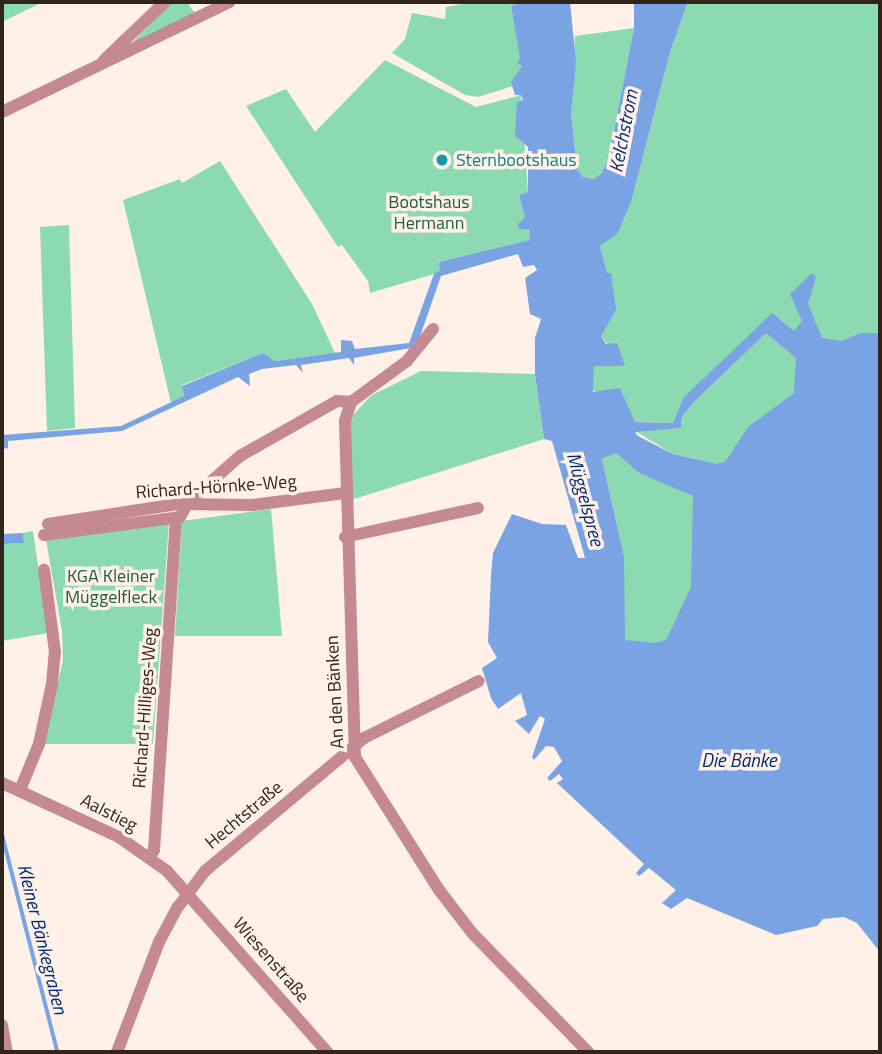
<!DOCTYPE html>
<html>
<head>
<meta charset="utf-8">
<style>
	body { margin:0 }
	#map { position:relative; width:882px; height:1054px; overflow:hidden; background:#fff1e8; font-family:"Titillium Web",sans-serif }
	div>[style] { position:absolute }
	.green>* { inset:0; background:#8cdab2 }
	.water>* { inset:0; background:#7aa3e4 }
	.stream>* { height:3.5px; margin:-1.75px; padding:0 1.75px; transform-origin:1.75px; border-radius:1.75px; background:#7aa3e4 }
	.street>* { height:12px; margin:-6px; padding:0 6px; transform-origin:6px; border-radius:6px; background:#c58994 }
	.dots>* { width:19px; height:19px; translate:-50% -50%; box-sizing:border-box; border:4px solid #fff1e8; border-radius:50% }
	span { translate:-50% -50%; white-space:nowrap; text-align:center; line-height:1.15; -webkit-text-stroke:7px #fff1e8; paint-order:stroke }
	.culture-label { font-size:18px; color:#0d838f }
	.left { translate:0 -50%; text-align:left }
	.park-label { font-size:18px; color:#1d5e42 }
	.street-label { font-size:18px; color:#30241b }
	.water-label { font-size:19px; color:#002c76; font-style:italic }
	.frame { position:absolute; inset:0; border:4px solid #30241b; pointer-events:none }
</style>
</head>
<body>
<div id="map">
	<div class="green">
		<i style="clip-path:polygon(2px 2px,43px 2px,2px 22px)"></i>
		<i style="clip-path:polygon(172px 2px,187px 2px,197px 16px,130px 45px)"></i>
		<i style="clip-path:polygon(473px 2px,523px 2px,511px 6px,521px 59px,517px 63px,522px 66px,513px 86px,478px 97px,465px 95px,392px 53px,405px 39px,412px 13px,445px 19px,446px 7px)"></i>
		<i style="clip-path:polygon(688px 2px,880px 2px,880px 486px,800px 604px,623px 665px,624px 556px,602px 459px,616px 453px,639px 473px,694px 495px,717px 464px,673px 454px,635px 431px,681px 428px,682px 417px,694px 402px,766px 333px,683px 398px,673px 423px,634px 422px,620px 388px,598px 394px,590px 387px,594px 366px,625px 366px,601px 336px,611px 273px,607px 274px,600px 246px,632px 199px,670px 52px)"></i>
		<i style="clip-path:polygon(634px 28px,609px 156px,602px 173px,594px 179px,583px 177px,577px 169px,571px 113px,575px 36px)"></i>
		<i style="clip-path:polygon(385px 60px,476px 107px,521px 95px,528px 192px,519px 195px,531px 240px,439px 262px,441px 270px,434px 274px,370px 293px,368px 281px,342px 245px,338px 247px,246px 106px,286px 89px,315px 132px)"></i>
		<i style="clip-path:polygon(220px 161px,312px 304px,335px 353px,275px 361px,263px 353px,182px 385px,184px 396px,171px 403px,123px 200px,180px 179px,182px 183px)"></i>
		<i style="clip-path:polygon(69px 225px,75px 428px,47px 431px,40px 227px)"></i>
		<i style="clip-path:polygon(421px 371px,535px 374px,544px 439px,351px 500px,349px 419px,372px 395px)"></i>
		<i style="clip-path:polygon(271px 509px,282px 636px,175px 636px,182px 521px)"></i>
		<i style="clip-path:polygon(169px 522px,153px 744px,44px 744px,63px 660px,62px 631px,46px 540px)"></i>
		<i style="clip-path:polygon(33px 531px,48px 633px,2px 641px,2px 544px,24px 543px,23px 533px)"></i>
	</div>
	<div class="water">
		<i style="clip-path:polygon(evenodd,523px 2px,570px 2px,576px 62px,571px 113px,577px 169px,583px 177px,594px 179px,602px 173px,609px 156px,634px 28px,634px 2px,688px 2px,670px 52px,632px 199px,618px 233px,600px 246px,607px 273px,611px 273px,616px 310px,601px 336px,606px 344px,617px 343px,625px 366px,594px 366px,593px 392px,620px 388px,635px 422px,673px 423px,683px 398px,772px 313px,794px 331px,802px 321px,790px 294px,812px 273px,816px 277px,808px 304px,822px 338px,841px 341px,861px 333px,880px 333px,880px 952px,857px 923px,844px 917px,823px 919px,817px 926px,776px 935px,687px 898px,671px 909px,662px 903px,676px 890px,649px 868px,639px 876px,636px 873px,644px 864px,557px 783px,563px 779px,559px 774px,550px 781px,547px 778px,562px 761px,554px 747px,546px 746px,534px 760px,532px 757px,545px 719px,540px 716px,529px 734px,515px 721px,527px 715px,521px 693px,498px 709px,491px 698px,482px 668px,497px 658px,488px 642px,491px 575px,493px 553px,512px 514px,542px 524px,566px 525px,578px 558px,585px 558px,552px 441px,544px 439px,535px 374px,535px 338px,541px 319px,530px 314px,525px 278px,537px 270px,534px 265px,523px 267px,518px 254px,441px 276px,418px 342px,411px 348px,354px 358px,354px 365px,349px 358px,301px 365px,303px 373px,296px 365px,262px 369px,249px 374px,250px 386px,238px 377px,122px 431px,8px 441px,8px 448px,2px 449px,2px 435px,121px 426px,184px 396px,182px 386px,263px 353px,275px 361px,341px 352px,341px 340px,352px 341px,355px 349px,409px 343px,434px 274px,440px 270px,439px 262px,530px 240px,529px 230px,519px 229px,518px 224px,525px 218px,519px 195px,528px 192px,528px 147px,515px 136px,517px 102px,523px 100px,521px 95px,515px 95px,511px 82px,522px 66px,517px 63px,520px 58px,511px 6px,523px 2px,766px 333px,796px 358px,794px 393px,748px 427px,725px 462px,717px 464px,673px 454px,638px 436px,635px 432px,681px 428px,682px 417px,694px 402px,766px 333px,523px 2px,616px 453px,639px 473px,693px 496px,691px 587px,666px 640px,655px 643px,625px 640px,624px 556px,602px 459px,616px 453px)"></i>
		<i style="clip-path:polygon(23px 533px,24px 543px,2px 544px,2px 534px)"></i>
	</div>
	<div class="stream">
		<i style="left:2px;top:833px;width:226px;rotate:75.7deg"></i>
	</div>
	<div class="street">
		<i style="left:104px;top:60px;width:84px;rotate:-43.6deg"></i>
		<i style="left:2px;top:112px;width:253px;rotate:-25.8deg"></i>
		<i style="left:433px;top:329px;width:41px;rotate:129.1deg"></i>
		<i style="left:407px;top:361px;width:69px;rotate:143.8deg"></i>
		<i style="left:351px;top:402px;width:20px;rotate:108deg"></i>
		<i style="left:345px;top:421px;width:336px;rotate:88.3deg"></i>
		<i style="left:355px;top:757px;width:157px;rotate:57.7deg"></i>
		<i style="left:439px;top:890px;width:56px;rotate:52.3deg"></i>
		<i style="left:473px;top:934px;width:165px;rotate:45.7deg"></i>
		<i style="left:48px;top:524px;width:131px;rotate:-8.8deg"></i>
		<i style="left:177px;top:504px;width:76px;rotate:0.8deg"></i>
		<i style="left:253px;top:505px;width:93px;rotate:-7.4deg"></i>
		<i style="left:44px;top:535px;width:137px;rotate:-7.5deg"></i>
		<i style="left:180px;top:517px;width:18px;rotate:-61deg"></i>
		<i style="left:189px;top:501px;width:68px;rotate:-41.4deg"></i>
		<i style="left:240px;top:456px;width:112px;rotate:-29.6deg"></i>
		<i style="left:337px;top:401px;width:14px;rotate:4deg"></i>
		<i style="left:345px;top:537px;width:136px;rotate:-12.3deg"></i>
		<i style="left:2px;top:783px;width:129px;rotate:24.8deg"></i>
		<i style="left:119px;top:837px;width:59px;rotate:35.3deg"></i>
		<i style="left:167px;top:871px;width:242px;rotate:48.5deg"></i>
		<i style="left:20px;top:790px;width:50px;rotate:-67.6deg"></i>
		<i style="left:39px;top:744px;width:61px;rotate:-77.8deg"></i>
		<i style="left:52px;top:684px;width:32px;rotate:-85deg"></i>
		<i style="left:55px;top:652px;width:83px;rotate:-97.6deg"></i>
		<i style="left:150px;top:856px;width:7px;rotate:-56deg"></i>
		<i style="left:154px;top:850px;width:332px;rotate:-86.2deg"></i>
		<i style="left:2px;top:1025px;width:27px;rotate:80deg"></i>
		<i style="left:117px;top:1052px;width:118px;rotate:-69.1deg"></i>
		<i style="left:159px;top:942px;width:40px;rotate:-62deg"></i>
		<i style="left:178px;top:907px;width:45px;rotate:-53.1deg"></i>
		<i style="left:205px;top:871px;width:207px;rotate:-39.9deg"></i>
		<i style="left:364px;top:738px;width:128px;rotate:-26.4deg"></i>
	</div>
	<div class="dots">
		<i style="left:442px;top:160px;background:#0f9aa8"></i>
	</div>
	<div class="culture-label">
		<span class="left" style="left:456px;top:160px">Sternbootshaus</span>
	</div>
	<div class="park-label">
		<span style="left:429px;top:213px">Bootshaus<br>Hermann</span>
		<span style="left:111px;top:587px">KGA Kleiner<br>Müggelfleck</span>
	</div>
	<div class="street-label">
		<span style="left:216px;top:487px;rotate:-4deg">Richard-Hörnke-Weg</span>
		<span style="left:335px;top:692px;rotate:-93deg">An den Bänken</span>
		<span style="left:145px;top:708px;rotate:-86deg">Richard-Hilliges-Weg</span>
		<span style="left:109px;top:813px;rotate:27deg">Aalstieg</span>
		<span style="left:244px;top:815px;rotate:-40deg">Hechtstraße</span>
		<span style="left:271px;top:960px;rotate:49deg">Wiesenstraße</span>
	</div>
	<div class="water-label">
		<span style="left:623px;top:131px;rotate:-79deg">Kelchstrom</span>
		<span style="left:586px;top:499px;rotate:75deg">Müggelspree</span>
		<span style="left:739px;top:760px">Die Bänke</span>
		<span style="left:43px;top:939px;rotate:76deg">Kleiner Bänkegraben</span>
	</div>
	<div class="frame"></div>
</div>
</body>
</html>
